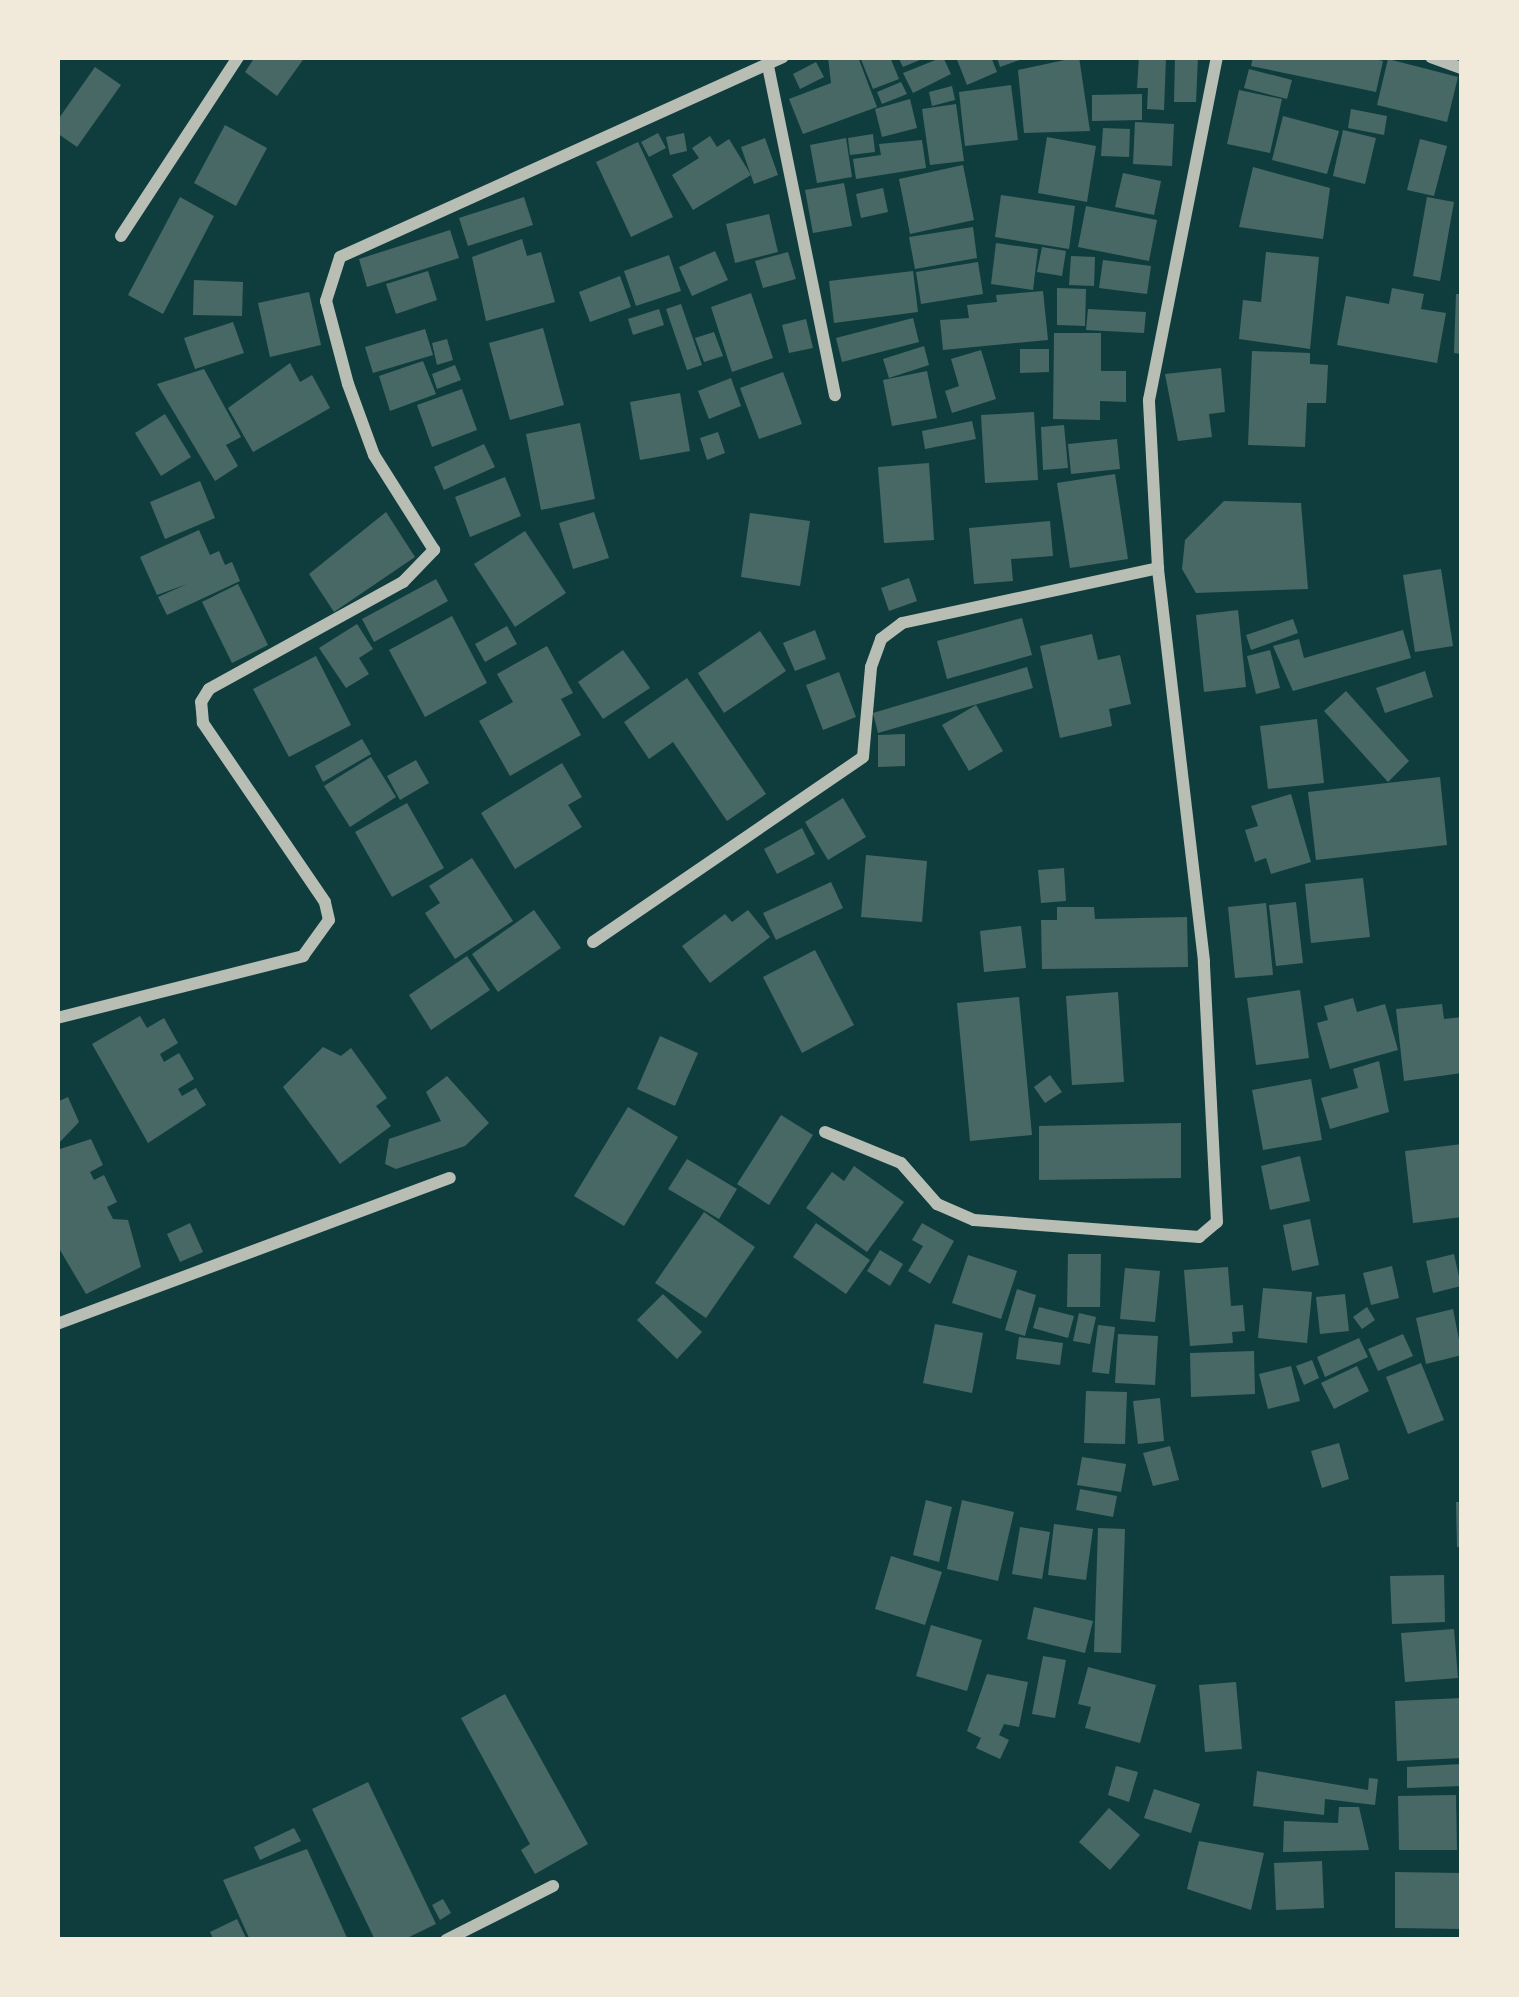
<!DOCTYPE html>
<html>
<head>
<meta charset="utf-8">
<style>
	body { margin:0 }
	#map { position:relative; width:1519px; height:1997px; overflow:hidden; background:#0f3d3e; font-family:Commissioner,sans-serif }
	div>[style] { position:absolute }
	.building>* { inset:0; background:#486865 }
	.minor>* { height:12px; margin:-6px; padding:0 6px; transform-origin:6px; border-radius:6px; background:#b8beb3 }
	span { translate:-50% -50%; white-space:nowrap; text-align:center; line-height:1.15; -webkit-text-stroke:12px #f1e9da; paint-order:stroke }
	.frame { position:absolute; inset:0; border:60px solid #f1e9da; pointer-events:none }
</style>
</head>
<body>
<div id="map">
	<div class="building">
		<i style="clip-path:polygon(255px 57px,305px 57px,277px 96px,245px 72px)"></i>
		<i style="clip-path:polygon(828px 57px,858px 57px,877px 107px,803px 134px,789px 99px,831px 83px)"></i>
		<i style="clip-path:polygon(860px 57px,890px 57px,899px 79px,873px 89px)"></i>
		<i style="clip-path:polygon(898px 57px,927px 57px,903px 67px)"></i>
		<i style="clip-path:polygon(943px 57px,951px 74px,913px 93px,903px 73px)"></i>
		<i style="clip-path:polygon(956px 57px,991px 57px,997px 72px,967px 85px)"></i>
		<i style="clip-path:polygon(997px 57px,1025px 57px,1025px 58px,1000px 67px)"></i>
		<i style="clip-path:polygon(1079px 57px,1090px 131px,1024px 133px,1018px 70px)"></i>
		<i style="clip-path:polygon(1139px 57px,1166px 57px,1164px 110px,1147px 109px,1148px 88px,1137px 88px)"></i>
		<i style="clip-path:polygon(1175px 57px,1198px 57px,1196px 102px,1174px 102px)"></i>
		<i style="clip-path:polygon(1253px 57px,1365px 57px,1383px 61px,1376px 92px,1251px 66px)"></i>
		<i style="clip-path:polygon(1388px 59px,1458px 77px,1447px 122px,1377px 105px)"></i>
		<i style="clip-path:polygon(816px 62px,824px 77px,800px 89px,793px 74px)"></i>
		<i style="clip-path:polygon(95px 67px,121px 85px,77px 147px,57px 133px,57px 121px)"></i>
		<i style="clip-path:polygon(1249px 69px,1292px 80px,1287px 99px,1244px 88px)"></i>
		<i style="clip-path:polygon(901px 82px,907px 94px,882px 104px,877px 92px)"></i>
		<i style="clip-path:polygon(1011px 85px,1018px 140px,965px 146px,959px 92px)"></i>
		<i style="clip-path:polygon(952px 86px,955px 100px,932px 106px,929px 92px)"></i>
		<i style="clip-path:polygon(1239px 90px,1282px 99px,1270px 153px,1227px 144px)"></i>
		<i style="clip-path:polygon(1142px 94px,1142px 120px,1092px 121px,1092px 95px)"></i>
		<i style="clip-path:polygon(910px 99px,917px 128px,882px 137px,875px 109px)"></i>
		<i style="clip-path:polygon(956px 104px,964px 161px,930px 165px,922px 109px)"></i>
		<i style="clip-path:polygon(1351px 109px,1387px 116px,1384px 135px,1348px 128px)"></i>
		<i style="clip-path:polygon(1283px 116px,1339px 131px,1327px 174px,1272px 160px)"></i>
		<i style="clip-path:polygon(1135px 122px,1174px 124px,1172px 166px,1133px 164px)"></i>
		<i style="clip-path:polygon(225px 125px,267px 148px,236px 206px,194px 183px)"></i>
		<i style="clip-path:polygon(1103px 128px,1130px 129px,1129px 157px,1101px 156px)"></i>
		<i style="clip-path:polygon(1343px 130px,1376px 138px,1365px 184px,1333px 176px)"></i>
		<i style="clip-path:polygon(658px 133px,666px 148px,649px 157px,641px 142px)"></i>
		<i style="clip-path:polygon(684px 133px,687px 151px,670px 155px,666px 137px)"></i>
		<i style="clip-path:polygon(873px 134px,875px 152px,850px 155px,848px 138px)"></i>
		<i style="clip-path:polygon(710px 136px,717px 147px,729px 139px,751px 175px,693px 210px,672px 175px,699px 158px,692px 148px)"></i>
		<i style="clip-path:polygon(1047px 137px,1096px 146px,1087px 202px,1038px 193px)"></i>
		<i style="clip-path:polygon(765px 138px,778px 175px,754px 184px,741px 147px)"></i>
		<i style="clip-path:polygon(846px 138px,852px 177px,817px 183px,810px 145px)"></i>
		<i style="clip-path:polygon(1420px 139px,1447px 146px,1434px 196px,1407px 190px)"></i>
		<i style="clip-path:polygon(922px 140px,926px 168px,856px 179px,853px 159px,881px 155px,879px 144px)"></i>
		<i style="clip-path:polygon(638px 142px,673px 217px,631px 237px,596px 162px)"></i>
		<i style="clip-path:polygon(963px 165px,974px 220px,910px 234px,899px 179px)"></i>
		<i style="clip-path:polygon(1253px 167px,1330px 188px,1323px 239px,1239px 227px)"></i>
		<i style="clip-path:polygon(1123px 173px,1161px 181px,1154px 215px,1115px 207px)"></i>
		<i style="clip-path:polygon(844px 183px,852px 226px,813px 233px,805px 190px)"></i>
		<i style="clip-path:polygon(883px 188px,888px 212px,861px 218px,856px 194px)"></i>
		<i style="clip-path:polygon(1001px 195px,1075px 206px,1069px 249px,995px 237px)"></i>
		<i style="clip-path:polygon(180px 197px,214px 216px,163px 314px,128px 295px)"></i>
		<i style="clip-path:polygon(524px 197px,533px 225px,468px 246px,459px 218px)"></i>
		<i style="clip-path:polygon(1427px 197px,1454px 202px,1440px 281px,1413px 276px)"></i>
		<i style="clip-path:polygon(1086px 206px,1157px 220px,1149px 261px,1078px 247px)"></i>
		<i style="clip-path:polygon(769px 214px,778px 252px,735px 263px,726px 224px)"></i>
		<i style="clip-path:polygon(973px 227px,977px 258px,915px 269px,909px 237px)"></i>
		<i style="clip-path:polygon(450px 230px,459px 258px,367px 287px,359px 259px)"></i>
		<i style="clip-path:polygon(522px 239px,527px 256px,541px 252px,555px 302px,486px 321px,472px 257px)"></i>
		<i style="clip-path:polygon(996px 243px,1038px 249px,1033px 290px,991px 284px)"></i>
		<i style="clip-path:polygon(1042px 247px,1066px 251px,1062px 276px,1037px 272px)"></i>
		<i style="clip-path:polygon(715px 251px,728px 280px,692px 296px,679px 267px)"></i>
		<i style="clip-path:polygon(788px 252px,796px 279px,763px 288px,755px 261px)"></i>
		<i style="clip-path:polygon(1266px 252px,1319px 257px,1310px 349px,1239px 339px,1243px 300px,1261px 302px)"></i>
		<i style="clip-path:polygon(669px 255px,681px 291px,636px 306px,624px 271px)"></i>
		<i style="clip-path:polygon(1071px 256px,1095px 257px,1094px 286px,1069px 285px)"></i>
		<i style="clip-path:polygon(1103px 260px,1151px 266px,1147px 294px,1099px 288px)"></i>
		<i style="clip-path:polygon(978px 262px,983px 294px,921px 304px,916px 272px)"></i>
		<i style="clip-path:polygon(428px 271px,437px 300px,396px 314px,386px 284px)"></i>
		<i style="clip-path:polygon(913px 271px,918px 312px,834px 323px,829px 281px)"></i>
		<i style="clip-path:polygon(620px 276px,631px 307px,590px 322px,579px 292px)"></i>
		<i style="clip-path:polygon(194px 280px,243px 282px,242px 316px,193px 315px)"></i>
		<i style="clip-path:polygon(1057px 288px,1086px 289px,1085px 326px,1057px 325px)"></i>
		<i style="clip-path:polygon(1392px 288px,1424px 294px,1421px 309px,1446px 313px,1437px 363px,1337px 345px,1346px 296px,1389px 304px)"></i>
		<i style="clip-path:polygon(1043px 291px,1048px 340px,943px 350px,940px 320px,969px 318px,967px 305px,997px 302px,996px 295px)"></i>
		<i style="clip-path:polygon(309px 292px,321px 345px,270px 357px,258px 303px)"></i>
		<i style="clip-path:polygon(751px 293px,773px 358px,732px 372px,711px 307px)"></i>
		<i style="clip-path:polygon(1456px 294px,1462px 294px,1462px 354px,1454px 353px)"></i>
		<i style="clip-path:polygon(681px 304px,702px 365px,687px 370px,666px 309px)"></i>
		<i style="clip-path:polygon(659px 309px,664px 325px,633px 335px,628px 319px)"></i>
		<i style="clip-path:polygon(1088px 309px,1146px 312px,1144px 333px,1086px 330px)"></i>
		<i style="clip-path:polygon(913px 318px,919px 342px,842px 362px,836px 338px)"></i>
		<i style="clip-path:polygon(806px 319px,813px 348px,789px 353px,782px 325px)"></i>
		<i style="clip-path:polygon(233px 322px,244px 353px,195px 369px,184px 338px)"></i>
		<i style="clip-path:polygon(543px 328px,564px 405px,510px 420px,489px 343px)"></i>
		<i style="clip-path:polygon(425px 329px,433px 355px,373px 373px,365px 347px)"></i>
		<i style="clip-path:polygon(714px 332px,723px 356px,704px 362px,695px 338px)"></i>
		<i style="clip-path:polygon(1054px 333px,1101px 333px,1101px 371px,1126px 371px,1126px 402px,1100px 401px,1100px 420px,1053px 419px)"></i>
		<i style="clip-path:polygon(447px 339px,453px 360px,437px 365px,432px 343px)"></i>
		<i style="clip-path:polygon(924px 346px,929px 365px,889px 378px,883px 359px)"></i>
		<i style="clip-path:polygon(1020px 349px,1049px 349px,1049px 372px,1020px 373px)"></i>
		<i style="clip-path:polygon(981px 350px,996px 399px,952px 413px,945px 391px,959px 386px,951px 359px)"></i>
		<i style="clip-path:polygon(1252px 351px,1310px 353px,1310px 364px,1328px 365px,1326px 403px,1307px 403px,1305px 447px,1248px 445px)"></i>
		<i style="clip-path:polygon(423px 361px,436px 394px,390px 411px,379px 376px)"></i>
		<i style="clip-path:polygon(290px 363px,300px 382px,312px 375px,330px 408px,253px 452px,228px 408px)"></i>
		<i style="clip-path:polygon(455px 365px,461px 380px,437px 389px,432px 374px)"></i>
		<i style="clip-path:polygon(1221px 368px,1225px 412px,1209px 414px,1212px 437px,1178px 441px,1165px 374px)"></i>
		<i style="clip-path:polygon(204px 369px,241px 437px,226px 445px,238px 466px,215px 481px,157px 384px)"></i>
		<i style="clip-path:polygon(927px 371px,937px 418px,892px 426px,883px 380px)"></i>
		<i style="clip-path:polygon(783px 372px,802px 424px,759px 439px,740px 388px)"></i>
		<i style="clip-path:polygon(731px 378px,741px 406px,709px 419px,698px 391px)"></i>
		<i style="clip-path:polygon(462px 389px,477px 430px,432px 447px,417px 405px)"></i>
		<i style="clip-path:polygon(680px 393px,690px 451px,640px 460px,630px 402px)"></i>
		<i style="clip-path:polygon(1034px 412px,1038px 480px,985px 483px,981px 415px)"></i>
		<i style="clip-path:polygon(165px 414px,191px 457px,161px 476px,135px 433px)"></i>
		<i style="clip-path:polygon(972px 421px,976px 439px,925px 449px,922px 431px)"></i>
		<i style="clip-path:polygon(580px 423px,595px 499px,541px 510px,526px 434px)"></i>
		<i style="clip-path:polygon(1064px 425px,1068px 468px,1043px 470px,1041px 427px)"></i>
		<i style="clip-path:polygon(718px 432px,725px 453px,707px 460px,700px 438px)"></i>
		<i style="clip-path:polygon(1117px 439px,1120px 469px,1071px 474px,1068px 444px)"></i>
		<i style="clip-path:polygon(484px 444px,495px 467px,444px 490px,434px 467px)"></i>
		<i style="clip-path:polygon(929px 463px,934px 540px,884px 543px,878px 467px)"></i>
		<i style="clip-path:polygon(1115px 474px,1128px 559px,1070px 568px,1057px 483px)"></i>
		<i style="clip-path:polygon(505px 477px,521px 516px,470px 537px,455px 497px)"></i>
		<i style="clip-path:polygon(200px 481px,215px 518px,165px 539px,150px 502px)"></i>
		<i style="clip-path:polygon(1224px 501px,1301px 503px,1308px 589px,1196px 593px,1182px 569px,1185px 540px)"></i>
		<i style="clip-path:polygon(386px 512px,415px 557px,334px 612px,309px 574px)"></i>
		<i style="clip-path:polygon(594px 512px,609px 558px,573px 569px,559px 523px)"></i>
		<i style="clip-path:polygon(750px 513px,810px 521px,800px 586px,741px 577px)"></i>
		<i style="clip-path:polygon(1050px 521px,1053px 556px,1011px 559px,1013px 581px,974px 584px,969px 528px)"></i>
		<i style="clip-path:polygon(199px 530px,210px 555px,219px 551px,225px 565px,232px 562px,240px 581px,167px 615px,158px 597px,187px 584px,157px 595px,140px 557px)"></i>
		<i style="clip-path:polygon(525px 531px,566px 593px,515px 627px,474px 564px)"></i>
		<i style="clip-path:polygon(1441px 569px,1453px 646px,1415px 652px,1403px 575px)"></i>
		<i style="clip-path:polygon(909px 578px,917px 601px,889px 611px,881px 588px)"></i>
		<i style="clip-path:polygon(436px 579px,448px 601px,374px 642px,362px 619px)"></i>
		<i style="clip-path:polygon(238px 584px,268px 645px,232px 663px,202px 602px)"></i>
		<i style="clip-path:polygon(1238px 610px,1246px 687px,1204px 692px,1196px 615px)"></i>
		<i style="clip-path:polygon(452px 616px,487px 683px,425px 717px,389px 650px)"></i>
		<i style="clip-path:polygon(1022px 618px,1032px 655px,947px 679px,937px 641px)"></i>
		<i style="clip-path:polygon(1293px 619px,1298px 633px,1251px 650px,1246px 635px)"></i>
		<i style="clip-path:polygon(357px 624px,373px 649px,359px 658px,369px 674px,346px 688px,319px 648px)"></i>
		<i style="clip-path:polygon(507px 626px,517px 644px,485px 662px,475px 644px)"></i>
		<i style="clip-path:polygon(815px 630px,826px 659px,795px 671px,783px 643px)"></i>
		<i style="clip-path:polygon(1403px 630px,1411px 658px,1293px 691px,1273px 646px,1299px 639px,1304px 658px)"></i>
		<i style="clip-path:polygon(760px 631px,786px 671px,724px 713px,698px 673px)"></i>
		<i style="clip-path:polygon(1092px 634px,1098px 660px,1120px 655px,1131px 704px,1109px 709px,1112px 726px,1060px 738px,1040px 646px)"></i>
		<i style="clip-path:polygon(547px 646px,573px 693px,561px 699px,581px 735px,510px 776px,479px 721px,513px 702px,497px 674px)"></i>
		<i style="clip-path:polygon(623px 650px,650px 688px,603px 719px,578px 682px)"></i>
		<i style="clip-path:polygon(1270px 650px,1280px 688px,1256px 694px,1247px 656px)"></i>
		<i style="clip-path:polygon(316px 656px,351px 725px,289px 757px,253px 689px)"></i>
		<i style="clip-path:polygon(1027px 667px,1033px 688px,878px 733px,873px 713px)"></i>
		<i style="clip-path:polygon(1425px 671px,1433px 697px,1385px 713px,1376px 688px)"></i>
		<i style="clip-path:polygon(839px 672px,856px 717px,823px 730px,806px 685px)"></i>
		<i style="clip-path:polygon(687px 678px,766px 794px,727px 821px,673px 742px,649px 759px,624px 722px)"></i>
		<i style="clip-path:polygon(1346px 691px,1409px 761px,1388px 782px,1324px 711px)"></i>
		<i style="clip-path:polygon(976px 705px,1003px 751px,969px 771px,942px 725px)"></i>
		<i style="clip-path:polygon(1317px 719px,1324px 783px,1268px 789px,1260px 726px)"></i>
		<i style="clip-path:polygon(905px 734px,905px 766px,878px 767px,878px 735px)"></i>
		<i style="clip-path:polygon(362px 739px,371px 754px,323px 782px,315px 766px)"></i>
		<i style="clip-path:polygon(371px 757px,396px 797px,350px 827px,324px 786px)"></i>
		<i style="clip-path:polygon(416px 760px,429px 783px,400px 800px,387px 776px)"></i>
		<i style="clip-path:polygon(562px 763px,582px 797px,568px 805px,582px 827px,515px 869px,481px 813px)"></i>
		<i style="clip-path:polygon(1440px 777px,1447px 845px,1316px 860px,1308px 792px)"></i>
		<i style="clip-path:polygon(1291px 794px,1311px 862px,1271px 874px,1266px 858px,1255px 862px,1245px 830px,1258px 826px,1251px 806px)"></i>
		<i style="clip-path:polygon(843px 798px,866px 837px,828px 860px,805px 822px)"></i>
		<i style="clip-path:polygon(407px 803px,444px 868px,392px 897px,355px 832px)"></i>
		<i style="clip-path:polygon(802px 828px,815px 854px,777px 874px,764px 849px)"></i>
		<i style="clip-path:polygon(866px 855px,927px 861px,922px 922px,861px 917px)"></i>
		<i style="clip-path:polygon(472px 858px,513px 921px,455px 959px,425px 913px,440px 903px,429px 886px)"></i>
		<i style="clip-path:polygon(1064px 868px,1066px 901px,1041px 903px,1038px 870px)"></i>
		<i style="clip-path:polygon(1363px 878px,1370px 937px,1311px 943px,1305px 884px)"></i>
		<i style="clip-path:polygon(831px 882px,843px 908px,776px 940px,763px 913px)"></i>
		<i style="clip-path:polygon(1296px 902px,1303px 963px,1276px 966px,1269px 905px)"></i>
		<i style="clip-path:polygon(1266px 903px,1273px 975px,1235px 978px,1228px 907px)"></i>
		<i style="clip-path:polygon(1057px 907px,1094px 907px,1095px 919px,1187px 917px,1188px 967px,1042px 969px,1041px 920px,1057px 920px)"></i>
		<i style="clip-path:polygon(534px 910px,561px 948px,498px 992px,472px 954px)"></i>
		<i style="clip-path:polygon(748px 910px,770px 937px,710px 983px,682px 946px,725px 914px,732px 922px)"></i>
		<i style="clip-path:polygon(1021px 926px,1026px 968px,984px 972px,980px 931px)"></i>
		<i style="clip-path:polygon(815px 950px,854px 1025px,802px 1053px,763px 977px)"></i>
		<i style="clip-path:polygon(467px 956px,490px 990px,431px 1030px,409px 995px)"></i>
		<i style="clip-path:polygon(1300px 990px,1309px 1058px,1256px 1065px,1247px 998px)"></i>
		<i style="clip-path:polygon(1118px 992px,1124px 1082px,1072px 1085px,1066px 996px)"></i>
		<i style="clip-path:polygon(1019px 997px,1032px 1135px,970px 1141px,957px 1003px)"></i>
		<i style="clip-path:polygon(1353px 998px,1357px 1012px,1385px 1004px,1398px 1050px,1330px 1069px,1317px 1023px,1328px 1020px,1324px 1006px)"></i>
		<i style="clip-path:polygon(1442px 1004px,1444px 1019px,1462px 1017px,1462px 1073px,1404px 1081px,1396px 1009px)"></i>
		<i style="clip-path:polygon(140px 1016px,147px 1028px,164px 1018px,178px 1043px,160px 1054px,164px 1062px,179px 1053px,194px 1079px,178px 1089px,182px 1096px,196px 1088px,206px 1105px,148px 1143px,92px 1044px)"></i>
		<i style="clip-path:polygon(660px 1036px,698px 1053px,675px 1106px,637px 1089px)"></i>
		<i style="clip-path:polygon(323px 1047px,341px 1056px,351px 1048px,387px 1098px,376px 1106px,391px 1126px,340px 1164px,283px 1087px)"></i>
		<i style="clip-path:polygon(1379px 1061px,1389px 1112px,1330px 1129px,1321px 1098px,1358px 1088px,1353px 1069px)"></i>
		<i style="clip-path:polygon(1050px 1075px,1062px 1092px,1045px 1103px,1034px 1087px)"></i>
		<i style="clip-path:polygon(447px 1076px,489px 1123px,465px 1146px,396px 1169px,385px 1164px,389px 1139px,441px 1121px,426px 1092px)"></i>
		<i style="clip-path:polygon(1311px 1079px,1322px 1140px,1263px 1150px,1252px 1090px)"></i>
		<i style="clip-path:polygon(68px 1097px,79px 1122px,57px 1145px,57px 1102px)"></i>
		<i style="clip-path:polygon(628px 1107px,678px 1137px,624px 1226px,574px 1196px)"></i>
		<i style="clip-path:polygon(781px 1115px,813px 1135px,769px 1205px,737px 1184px)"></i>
		<i style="clip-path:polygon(1181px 1123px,1181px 1178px,1039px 1180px,1039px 1126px)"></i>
		<i style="clip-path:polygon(91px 1139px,103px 1165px,90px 1172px,94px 1180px,104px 1175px,117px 1202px,107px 1207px,113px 1219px,128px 1220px,141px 1267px,86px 1294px,57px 1245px,57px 1150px)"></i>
		<i style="clip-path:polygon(1462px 1144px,1462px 1217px,1413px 1223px,1405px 1151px)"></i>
		<i style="clip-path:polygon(1300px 1156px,1310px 1201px,1270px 1210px,1261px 1166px)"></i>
		<i style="clip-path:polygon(687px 1159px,737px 1189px,719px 1219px,668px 1189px)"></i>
		<i style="clip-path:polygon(854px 1166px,904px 1202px,867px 1252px,806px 1208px,832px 1172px,844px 1181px)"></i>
		<i style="clip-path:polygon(704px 1212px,755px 1247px,706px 1318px,655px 1283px)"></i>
		<i style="clip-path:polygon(1310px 1219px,1319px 1265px,1292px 1271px,1283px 1225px)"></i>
		<i style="clip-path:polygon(190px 1223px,203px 1252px,180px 1262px,167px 1234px)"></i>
		<i style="clip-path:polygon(816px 1223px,870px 1260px,846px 1294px,793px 1257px)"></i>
		<i style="clip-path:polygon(922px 1223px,954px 1241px,930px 1284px,908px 1271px,923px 1246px,912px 1240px)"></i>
		<i style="clip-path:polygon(880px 1250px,903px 1264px,890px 1286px,867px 1271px)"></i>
		<i style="clip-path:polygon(1068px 1254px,1101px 1254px,1100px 1307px,1067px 1307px)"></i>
		<i style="clip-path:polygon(1454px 1254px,1461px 1286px,1433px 1293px,1426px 1261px)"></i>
		<i style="clip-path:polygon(968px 1255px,1017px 1271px,1001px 1319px,952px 1303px)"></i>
		<i style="clip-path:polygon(1392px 1266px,1399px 1298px,1371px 1305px,1363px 1273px)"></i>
		<i style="clip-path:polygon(1228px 1267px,1231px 1306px,1243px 1305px,1245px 1331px,1232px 1332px,1233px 1343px,1190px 1346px,1184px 1270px)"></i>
		<i style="clip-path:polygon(1125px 1268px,1160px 1271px,1155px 1322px,1120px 1319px)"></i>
		<i style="clip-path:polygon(1263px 1288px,1312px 1292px,1307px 1343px,1258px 1338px)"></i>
		<i style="clip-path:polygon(1017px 1289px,1036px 1295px,1025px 1336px,1005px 1330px)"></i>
		<i style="clip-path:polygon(663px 1294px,702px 1332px,677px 1359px,637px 1320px)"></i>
		<i style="clip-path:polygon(1345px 1294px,1349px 1331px,1320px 1334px,1316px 1297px)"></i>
		<i style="clip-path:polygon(1039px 1307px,1074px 1316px,1068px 1338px,1033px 1328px)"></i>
		<i style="clip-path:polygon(1367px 1307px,1375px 1320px,1362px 1329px,1353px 1317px)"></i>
		<i style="clip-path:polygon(1453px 1309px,1462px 1355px,1426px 1364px,1416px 1318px)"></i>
		<i style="clip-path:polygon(1079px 1313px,1096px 1317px,1090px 1344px,1073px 1341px)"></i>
		<i style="clip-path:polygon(935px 1324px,983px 1333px,972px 1393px,923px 1383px)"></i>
		<i style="clip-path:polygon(1098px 1325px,1115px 1327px,1109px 1374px,1092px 1372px)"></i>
		<i style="clip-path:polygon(1118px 1334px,1158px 1336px,1155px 1385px,1115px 1383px)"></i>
		<i style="clip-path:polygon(1403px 1334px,1413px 1356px,1378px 1371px,1368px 1349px)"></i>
		<i style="clip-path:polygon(1019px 1337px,1063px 1343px,1060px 1365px,1016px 1359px)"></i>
		<i style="clip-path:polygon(1359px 1338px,1368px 1357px,1325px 1377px,1317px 1357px)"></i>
		<i style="clip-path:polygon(1254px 1351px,1255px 1394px,1191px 1397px,1190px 1353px)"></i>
		<i style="clip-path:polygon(1312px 1360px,1319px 1378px,1304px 1385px,1296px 1366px)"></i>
		<i style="clip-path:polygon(1421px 1363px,1444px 1420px,1408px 1434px,1386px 1377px)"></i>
		<i style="clip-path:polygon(1291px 1366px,1300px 1401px,1268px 1409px,1259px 1374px)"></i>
		<i style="clip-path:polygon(1357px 1366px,1369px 1391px,1334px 1409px,1321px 1383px)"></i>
		<i style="clip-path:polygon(1086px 1391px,1127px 1392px,1125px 1444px,1084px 1443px)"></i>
		<i style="clip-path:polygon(1160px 1398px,1164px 1441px,1138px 1444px,1133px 1401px)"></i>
		<i style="clip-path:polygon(1339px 1443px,1349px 1479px,1322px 1488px,1311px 1451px)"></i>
		<i style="clip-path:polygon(1170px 1446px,1179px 1480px,1153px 1486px,1143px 1453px)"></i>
		<i style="clip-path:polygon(1082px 1457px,1126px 1464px,1121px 1492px,1077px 1485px)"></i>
		<i style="clip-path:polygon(1080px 1489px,1117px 1496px,1113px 1517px,1076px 1510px)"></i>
		<i style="clip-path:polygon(926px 1500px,952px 1507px,939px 1562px,913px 1555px)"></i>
		<i style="clip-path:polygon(962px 1500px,1014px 1512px,998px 1581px,947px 1569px)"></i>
		<i style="clip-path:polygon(1456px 1502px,1462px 1502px,1462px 1547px,1457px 1547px)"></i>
		<i style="clip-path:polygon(1054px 1524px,1093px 1529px,1086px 1580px,1048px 1575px)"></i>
		<i style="clip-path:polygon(1020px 1527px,1050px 1532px,1042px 1579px,1012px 1574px)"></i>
		<i style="clip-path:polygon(1098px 1528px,1125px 1529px,1121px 1653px,1094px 1652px)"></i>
		<i style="clip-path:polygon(891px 1556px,942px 1572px,925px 1625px,875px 1609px)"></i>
		<i style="clip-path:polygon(1444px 1575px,1445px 1622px,1392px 1624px,1390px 1576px)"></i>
		<i style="clip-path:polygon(1034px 1607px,1093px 1621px,1085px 1653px,1027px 1639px)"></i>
		<i style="clip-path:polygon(931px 1625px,982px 1640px,967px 1691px,916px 1676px)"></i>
		<i style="clip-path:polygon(1454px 1629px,1458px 1678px,1405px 1682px,1401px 1633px)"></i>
		<i style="clip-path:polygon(1043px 1656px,1066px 1660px,1055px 1718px,1032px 1714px)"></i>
		<i style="clip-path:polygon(1088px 1667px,1156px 1685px,1140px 1743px,1085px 1728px,1091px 1707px,1078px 1704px)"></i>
		<i style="clip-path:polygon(987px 1674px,1028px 1682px,1019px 1727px,1004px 1724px,999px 1735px,1009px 1740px,1000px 1759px,976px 1748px,981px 1738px,967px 1731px)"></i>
		<i style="clip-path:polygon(1236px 1682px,1242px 1749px,1205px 1752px,1199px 1685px)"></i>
		<i style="clip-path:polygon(505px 1694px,588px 1844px,535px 1874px,521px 1850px,530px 1844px,461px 1718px)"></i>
		<i style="clip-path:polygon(1462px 1698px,1462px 1758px,1397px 1761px,1395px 1701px)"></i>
		<i style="clip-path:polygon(1462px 1764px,1462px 1786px,1407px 1788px,1407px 1767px)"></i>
		<i style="clip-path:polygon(1116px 1766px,1138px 1772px,1129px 1802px,1108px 1795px)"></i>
		<i style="clip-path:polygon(1257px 1771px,1368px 1790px,1369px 1778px,1378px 1779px,1375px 1805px,1325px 1799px,1324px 1815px,1253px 1806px)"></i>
		<i style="clip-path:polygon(368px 1782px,436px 1924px,403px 1940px,375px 1940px,312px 1809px)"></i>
		<i style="clip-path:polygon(1154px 1789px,1200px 1804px,1191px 1833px,1144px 1818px)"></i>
		<i style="clip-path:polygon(1456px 1795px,1457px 1850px,1399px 1850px,1398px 1796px)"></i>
		<i style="clip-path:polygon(1339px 1807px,1359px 1807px,1369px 1850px,1283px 1852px,1284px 1821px,1338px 1823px)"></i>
		<i style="clip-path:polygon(1109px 1808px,1140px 1835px,1110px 1870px,1079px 1842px)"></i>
		<i style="clip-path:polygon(294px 1828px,301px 1841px,260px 1860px,254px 1847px)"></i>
		<i style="clip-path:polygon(1199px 1841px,1264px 1853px,1251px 1910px,1187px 1889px)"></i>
		<i style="clip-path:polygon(307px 1849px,348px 1940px,250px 1940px,223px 1880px)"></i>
		<i style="clip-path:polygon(1322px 1861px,1324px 1908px,1276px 1910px,1274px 1863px)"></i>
		<i style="clip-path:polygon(1395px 1872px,1462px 1873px,1462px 1929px,1395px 1928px)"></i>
		<i style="clip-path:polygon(443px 1899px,451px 1913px,440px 1920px,432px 1905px)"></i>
		<i style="clip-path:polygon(237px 1919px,247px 1940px,214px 1940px,210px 1932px)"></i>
	</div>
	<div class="minor">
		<i style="left:1431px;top:57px;width:33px;rotate:20deg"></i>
		<i style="left:768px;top:66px;width:336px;rotate:78.5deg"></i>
		<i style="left:121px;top:236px;width:214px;rotate:-56.8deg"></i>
		<i style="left:593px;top:942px;width:327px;rotate:-34.4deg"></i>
		<i style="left:863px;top:757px;width:90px;rotate:-84.9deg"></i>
		<i style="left:871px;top:667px;width:30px;rotate:-70deg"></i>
		<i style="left:881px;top:639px;width:26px;rotate:-37deg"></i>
		<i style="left:902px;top:623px;width:262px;rotate:-12.1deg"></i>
		<i style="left:57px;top:1018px;width:254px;rotate:-14.1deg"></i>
		<i style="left:303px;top:956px;width:44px;rotate:-54.2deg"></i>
		<i style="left:329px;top:920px;width:18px;rotate:-103deg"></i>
		<i style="left:325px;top:902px;width:217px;rotate:-124.3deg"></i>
		<i style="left:203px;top:723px;width:21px;rotate:-95deg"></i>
		<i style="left:201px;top:702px;width:15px;rotate:-58deg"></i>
		<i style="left:209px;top:689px;width:222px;rotate:-28.9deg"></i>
		<i style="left:403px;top:582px;width:45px;rotate:-45.9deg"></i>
		<i style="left:434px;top:550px;width:112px;rotate:-122.3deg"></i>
		<i style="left:374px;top:455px;width:76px;rotate:-110.1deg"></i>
		<i style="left:348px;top:384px;width:86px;rotate:-104.8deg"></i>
		<i style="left:326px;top:301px;width:46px;rotate:-72.3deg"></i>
		<i style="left:340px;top:257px;width:486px;rotate:-24.3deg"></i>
		<i style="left:825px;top:1132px;width:82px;rotate:22.2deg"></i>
		<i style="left:901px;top:1163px;width:55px;rotate:48.7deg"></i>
		<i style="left:937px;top:1204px;width:40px;rotate:23.4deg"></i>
		<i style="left:974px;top:1220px;width:226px;rotate:4.3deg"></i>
		<i style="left:1199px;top:1237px;width:23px;rotate:-40deg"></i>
		<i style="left:1217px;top:1222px;width:261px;rotate:-92.9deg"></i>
		<i style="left:1204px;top:961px;width:396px;rotate:-96.7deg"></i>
		<i style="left:1158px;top:568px;width:168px;rotate:-93.1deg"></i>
		<i style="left:1149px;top:400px;width:350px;rotate:-78.8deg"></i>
		<i style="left:57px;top:1324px;width:419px;rotate:-20.4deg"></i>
		<i style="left:446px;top:1940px;width:120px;rotate:-26.8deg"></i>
	</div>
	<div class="frame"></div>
</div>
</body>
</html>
